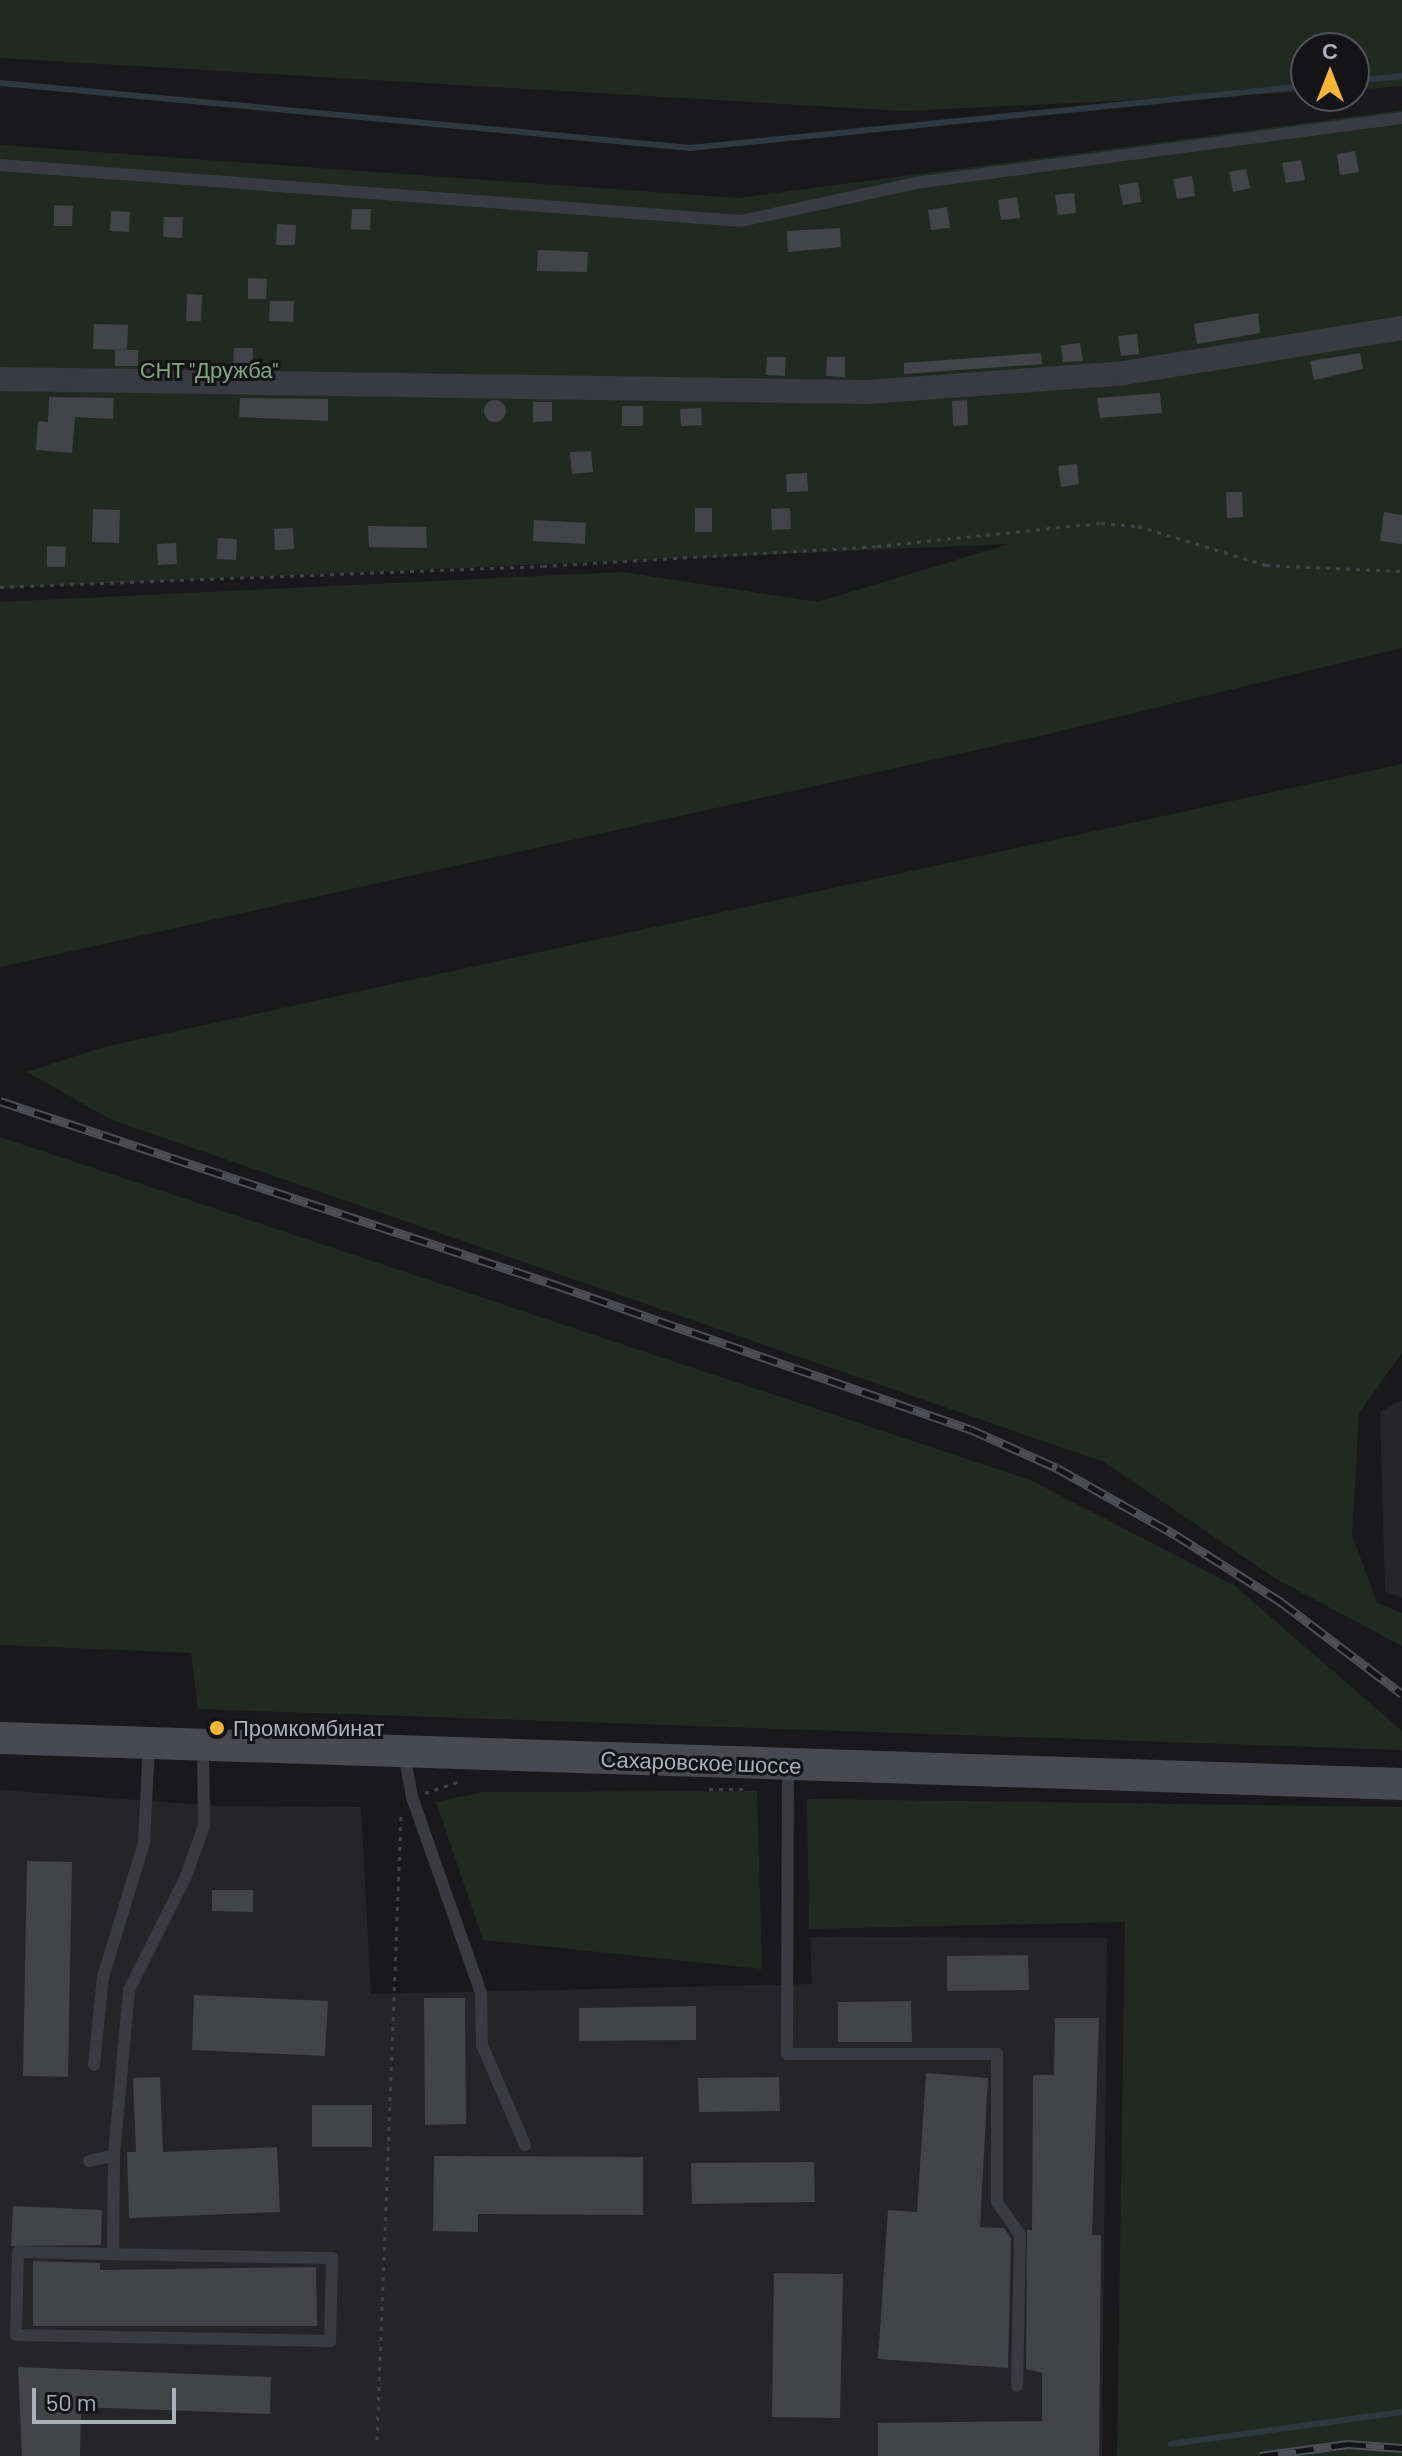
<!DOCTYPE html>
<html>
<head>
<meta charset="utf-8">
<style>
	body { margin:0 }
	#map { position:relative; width:1402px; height:2456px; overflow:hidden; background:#19191b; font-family:Barlow,sans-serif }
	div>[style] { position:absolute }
	.built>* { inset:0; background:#252528 }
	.green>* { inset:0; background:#212a22 }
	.stream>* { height:6px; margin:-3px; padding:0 3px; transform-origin:3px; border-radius:3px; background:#2e3840 }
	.building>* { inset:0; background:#434448 }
	.round { border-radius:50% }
	.path>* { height:3px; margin-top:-1.5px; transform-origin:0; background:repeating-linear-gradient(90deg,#404247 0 4px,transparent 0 10px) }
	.lane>* { height:12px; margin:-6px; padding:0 6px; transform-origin:6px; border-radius:6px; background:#3a3b40 }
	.street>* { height:24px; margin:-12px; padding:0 12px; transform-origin:12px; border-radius:12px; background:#3a3b40 }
	.secondary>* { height:32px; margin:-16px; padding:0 16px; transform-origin:16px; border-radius:16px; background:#484a50 }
	.rail>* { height:9px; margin-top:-4.5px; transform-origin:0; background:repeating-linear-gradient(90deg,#141416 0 18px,#4d4f55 0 36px); box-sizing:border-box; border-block:2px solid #4d4f55 }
	.dots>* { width:22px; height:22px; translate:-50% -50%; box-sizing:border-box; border:4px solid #141416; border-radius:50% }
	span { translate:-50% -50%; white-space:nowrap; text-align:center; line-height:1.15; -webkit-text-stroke:6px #141416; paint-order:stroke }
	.park-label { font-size:22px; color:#82a684 }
	.poi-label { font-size:22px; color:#abb0bb }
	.left { translate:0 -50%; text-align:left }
	.street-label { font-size:22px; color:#abb0bb }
	.north { position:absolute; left:1290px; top:32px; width:80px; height:80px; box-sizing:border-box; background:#141416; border:2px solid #505258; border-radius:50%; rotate:0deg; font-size:22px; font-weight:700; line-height:32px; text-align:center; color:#abb0bb }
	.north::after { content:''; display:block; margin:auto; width:28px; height:36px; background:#f5b637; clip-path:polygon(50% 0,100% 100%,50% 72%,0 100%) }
	.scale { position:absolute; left:32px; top:2388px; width:144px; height:36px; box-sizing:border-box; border:4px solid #abb0bb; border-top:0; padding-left:10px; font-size:24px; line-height:28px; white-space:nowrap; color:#abb0bb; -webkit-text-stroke:6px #141416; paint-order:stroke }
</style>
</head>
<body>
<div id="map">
	<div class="built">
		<i style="clip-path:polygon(1402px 1400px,1402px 1598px,1385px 1591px,1380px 1412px)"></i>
		<i style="clip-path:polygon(0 1790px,219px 1806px,361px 1807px,371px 1994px,812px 1984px,810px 1937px,1107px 1938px,1102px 2456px,0 2456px)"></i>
	</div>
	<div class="green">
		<i style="clip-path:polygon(0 0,1402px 0,1402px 86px,1354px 90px,1354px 48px,1306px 48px,1306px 92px,904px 111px,0 58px)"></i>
		<i style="clip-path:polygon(1402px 110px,1402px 648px,1044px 735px,0 967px,0 602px,622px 572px,818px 602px,1009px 544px,0 588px,0 145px,738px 198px)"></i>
		<i style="clip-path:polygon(1402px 764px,1402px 1353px,1359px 1413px,1352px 1535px,1377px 1603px,1402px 1613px,1402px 1646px,1278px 1580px,1104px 1462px,112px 1120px,27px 1072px,104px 1047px)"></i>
		<i style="clip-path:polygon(0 1137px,1030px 1480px,1235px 1586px,1402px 1731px,1402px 1750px,198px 1709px,191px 1653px,0 1645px)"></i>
		<i style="clip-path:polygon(757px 1791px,762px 1969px,483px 1940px,436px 1802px,483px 1792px)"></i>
		<i style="clip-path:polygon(807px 1799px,1402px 1807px,1402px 2456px,1117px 2456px,1125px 1922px,809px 1929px)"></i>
	</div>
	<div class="stream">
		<i style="left:1354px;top:81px;width:48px;rotate:-5.9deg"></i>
		<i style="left:0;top:83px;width:693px;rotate:5.38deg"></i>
		<i style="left:690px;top:148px;width:619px;rotate:-5.75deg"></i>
		<i style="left:1171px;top:2444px;width:233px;rotate:-7.9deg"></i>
	</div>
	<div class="building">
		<i style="clip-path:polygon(1355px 151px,1359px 172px,1340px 175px,1337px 154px)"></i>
		<i style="clip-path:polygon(1301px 160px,1305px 180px,1286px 183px,1282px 163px)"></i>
		<i style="clip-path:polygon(1246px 169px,1250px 188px,1233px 192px,1229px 172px)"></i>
		<i style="clip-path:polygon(1192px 176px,1195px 196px,1177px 199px,1173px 179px)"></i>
		<i style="clip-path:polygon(1138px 182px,1141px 202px,1123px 205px,1119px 185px)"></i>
		<i style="clip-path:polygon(1074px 193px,1076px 213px,1058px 215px,1055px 195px)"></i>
		<i style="clip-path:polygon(1017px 197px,1020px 218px,1001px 220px,998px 200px)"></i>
		<i style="clip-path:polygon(54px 205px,73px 206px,72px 226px,54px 226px)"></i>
		<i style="clip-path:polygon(947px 207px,950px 228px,931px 230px,928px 210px)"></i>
		<i style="clip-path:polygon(352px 209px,371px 209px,370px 230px,351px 229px)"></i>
		<i style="clip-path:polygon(111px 211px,130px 212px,129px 232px,110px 231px)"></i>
		<i style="clip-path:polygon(164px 217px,183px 217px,182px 238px,163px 237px)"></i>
		<i style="clip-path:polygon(277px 224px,296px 225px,295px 245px,276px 245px)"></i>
		<i style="clip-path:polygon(840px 228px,841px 247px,788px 252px,787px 231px)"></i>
		<i style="clip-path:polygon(538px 250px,588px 252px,587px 272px,537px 271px)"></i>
		<i style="clip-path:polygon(248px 278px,267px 279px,266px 299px,248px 299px)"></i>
		<i style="clip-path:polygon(187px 294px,202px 295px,201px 321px,186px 321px)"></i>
		<i style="clip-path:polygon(270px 301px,294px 301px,293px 322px,269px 321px)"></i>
		<i style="clip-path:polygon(1258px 313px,1260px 333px,1197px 344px,1194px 324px)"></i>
		<i style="clip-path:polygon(94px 324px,128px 325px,127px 350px,93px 349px)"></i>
		<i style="clip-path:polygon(1137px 334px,1139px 354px,1121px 356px,1118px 336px)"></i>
		<i style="clip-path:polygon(1080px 343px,1083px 361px,1063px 362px,1061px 345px)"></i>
		<i style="clip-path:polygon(234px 348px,253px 348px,252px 368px,233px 367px)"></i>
		<i style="clip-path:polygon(115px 350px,138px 350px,138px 366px,115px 366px)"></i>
		<i style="clip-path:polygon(1041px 353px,1042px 364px,904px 374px,904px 363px)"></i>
		<i style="clip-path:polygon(1360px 353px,1363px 369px,1314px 380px,1310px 361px)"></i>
		<i style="clip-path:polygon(767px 357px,786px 357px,785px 376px,766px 375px)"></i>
		<i style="clip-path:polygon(827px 357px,845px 357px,845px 377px,826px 376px)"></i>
		<i style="clip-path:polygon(1160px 393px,1162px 413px,1100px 418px,1097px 398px)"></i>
		<i style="clip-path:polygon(49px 397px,114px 398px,113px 419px,75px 417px,72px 453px,36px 450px,38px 421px,48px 422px)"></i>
		<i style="clip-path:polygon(240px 398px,328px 399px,328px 421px,239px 417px)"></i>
		<i class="round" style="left:484px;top:400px;width:22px;height:22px"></i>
		<i style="clip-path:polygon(967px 400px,968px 425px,953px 426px,952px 401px)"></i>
		<i style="clip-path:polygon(533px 402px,552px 402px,552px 421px,533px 422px)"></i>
		<i style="clip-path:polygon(622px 406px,643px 406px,643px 426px,622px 426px)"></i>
		<i style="clip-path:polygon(701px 408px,702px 425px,681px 426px,680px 409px)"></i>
		<i style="clip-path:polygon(591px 451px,593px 472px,572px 474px,570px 452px)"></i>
		<i style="clip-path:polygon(1077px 464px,1079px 484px,1061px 487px,1058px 466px)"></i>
		<i style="clip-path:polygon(807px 473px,808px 491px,787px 492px,786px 474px)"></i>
		<i style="clip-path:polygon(1226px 492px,1242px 492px,1243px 517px,1227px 518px)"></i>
		<i style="clip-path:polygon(695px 508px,712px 508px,712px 532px,695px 532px)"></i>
		<i style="clip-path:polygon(790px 508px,791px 529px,772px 530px,771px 509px)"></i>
		<i style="clip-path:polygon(93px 509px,120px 510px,119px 543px,92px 542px)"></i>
		<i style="clip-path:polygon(1384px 512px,1402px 515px,1402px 544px,1380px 541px)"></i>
		<i style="clip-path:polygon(534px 520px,586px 523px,585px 544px,533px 541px)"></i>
		<i style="clip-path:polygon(368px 526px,426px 527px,427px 548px,369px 547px)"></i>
		<i style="clip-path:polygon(293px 528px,294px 549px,275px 550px,274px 529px)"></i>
		<i style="clip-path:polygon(218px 538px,237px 539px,236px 560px,217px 559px)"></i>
		<i style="clip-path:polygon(176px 543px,177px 564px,158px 565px,157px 544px)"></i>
		<i style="clip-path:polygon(47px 546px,66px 547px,65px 567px,47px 567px)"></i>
		<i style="clip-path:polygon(27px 1861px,72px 1862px,68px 2077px,23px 2076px)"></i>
		<i style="clip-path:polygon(212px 1890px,253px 1890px,253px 1912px,212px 1911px)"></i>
		<i style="clip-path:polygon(1028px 1955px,1029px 1990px,947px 1991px,947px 1956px)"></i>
		<i style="clip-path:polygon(194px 1995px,328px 2001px,325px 2056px,192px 2050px)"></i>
		<i style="clip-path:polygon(424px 1998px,465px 1998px,466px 2124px,425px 2125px)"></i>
		<i style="clip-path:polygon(911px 2001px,912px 2042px,838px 2042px,838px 2002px)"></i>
		<i style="clip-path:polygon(696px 2006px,696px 2040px,579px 2041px,579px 2008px)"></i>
		<i style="clip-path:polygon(1055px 2018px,1099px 2018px,1092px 2235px,1101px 2235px,1099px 2456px,878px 2456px,878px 2423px,1042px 2421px,1042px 2373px,1026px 2369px,1027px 2230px,1032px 2230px,1033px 2075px,1054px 2075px)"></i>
		<i style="clip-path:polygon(926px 2073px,988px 2078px,980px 2227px,1004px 2228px,1011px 2238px,1008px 2368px,878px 2359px,888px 2210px,917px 2212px)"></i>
		<i style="clip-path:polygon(160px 2077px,163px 2152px,277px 2147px,280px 2212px,129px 2218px,127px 2152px,136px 2152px,133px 2078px)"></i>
		<i style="clip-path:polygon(779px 2077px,780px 2111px,699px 2112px,698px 2078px)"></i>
		<i style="clip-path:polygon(312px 2105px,372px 2105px,372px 2147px,312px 2147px)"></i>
		<i style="clip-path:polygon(434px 2156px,643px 2157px,643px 2215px,478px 2214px,478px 2232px,433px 2231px)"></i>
		<i style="clip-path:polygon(814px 2162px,815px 2202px,692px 2204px,691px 2163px)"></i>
		<i style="clip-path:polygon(13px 2206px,102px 2210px,101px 2245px,11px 2246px)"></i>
		<i style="clip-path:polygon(33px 2261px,100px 2263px,100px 2270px,316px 2267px,317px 2326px,33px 2326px)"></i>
		<i style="clip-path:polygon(774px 2273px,843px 2274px,840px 2418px,772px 2417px)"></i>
		<i style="clip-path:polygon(18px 2367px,271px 2377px,270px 2414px,81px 2407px,80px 2456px,22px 2456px)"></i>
	</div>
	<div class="path">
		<i style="left:0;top:587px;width:543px;rotate:-2.21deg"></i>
		<i style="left:543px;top:566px;width:335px;rotate:-3.4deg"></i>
		<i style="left:877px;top:546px;width:225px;rotate:-5.9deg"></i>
		<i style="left:1101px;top:523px;width:37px;rotate:5deg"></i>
		<i style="left:1138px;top:526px;width:134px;rotate:16.9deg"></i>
		<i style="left:1266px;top:565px;width:136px;rotate:2.5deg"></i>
		<i style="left:709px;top:1789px;width:36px"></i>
		<i style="left:425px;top:1793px;width:40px;rotate:-18.9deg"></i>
		<i style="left:377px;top:2440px;width:626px;rotate:-87.8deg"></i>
	</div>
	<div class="lane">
		<i style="left:0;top:165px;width:743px;rotate:4.32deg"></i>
		<i style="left:741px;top:221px;width:185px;rotate:-12.2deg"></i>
		<i style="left:922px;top:182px;width:484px;rotate:-7.6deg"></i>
		<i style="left:404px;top:1753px;width:45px;rotate:79.7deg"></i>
		<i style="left:412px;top:1797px;width:208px;rotate:70.6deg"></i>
		<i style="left:481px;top:1993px;width:52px;rotate:88.9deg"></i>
		<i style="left:482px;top:2045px;width:109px;rotate:66.7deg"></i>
		<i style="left:788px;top:1765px;width:289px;rotate:90.2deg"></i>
		<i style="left:787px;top:2054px;width:210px"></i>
		<i style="left:997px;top:2054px;width:148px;rotate:90deg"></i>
		<i style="left:997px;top:2202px;width:40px;rotate:55.1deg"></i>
		<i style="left:1020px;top:2235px;width:151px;rotate:91.1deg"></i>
		<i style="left:94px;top:2065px;width:88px;rotate:-84.2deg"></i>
		<i style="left:103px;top:1977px;width:140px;rotate:-73deg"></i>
		<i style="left:144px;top:1843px;width:100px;rotate:-87.1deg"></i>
		<i style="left:89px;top:2161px;width:26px;rotate:-13deg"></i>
		<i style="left:114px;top:2155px;width:166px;rotate:-84.8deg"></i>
		<i style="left:129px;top:1990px;width:127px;rotate:-63.4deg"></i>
		<i style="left:186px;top:1876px;width:53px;rotate:-70.2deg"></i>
		<i style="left:204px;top:1826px;width:81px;rotate:-90.7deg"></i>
		<i style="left:113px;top:2254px;width:95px;rotate:-178.8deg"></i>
		<i style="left:18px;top:2252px;width:83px;rotate:91.4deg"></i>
		<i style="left:16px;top:2335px;width:314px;rotate:1.1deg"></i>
		<i style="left:330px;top:2341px;width:83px;rotate:-88.6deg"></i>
		<i style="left:332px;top:2258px;width:219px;rotate:-179deg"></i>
		<i style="left:113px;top:2254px;width:99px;rotate:-89.4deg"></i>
	</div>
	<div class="street">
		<i style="left:0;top:379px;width:868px;rotate:0.86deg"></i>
		<i style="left:868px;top:392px;width:257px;rotate:-4.2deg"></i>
		<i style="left:1124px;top:373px;width:282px;rotate:-9.2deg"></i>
	</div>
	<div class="secondary">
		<i style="left:0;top:1738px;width:1403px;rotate:1.88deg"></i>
	</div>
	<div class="rail">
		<i style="left:0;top:1101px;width:586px;rotate:18.31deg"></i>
		<i style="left:556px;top:1285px;width:438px;rotate:19.2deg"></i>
		<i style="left:970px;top:1429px;width:95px;rotate:24.1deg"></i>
		<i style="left:1057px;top:1468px;width:137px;rotate:29.4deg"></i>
		<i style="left:1176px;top:1535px;width:125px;rotate:32.5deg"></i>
		<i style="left:1281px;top:1602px;width:152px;rotate:37.2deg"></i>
		<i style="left:1260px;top:2456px;width:89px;rotate:-7.8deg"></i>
		<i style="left:1348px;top:2444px;width:54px;rotate:4.2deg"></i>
	</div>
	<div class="dots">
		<i style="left:217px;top:1728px;background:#f5b637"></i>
	</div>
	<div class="park-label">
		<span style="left:209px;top:370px">СНТ "Дружба"</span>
	</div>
	<div class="poi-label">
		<span class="left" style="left:233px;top:1728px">Промкомбинат</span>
	</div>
	<div class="street-label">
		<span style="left:701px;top:1762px;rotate:2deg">Сахаровское шоссе</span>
	</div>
	<div class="north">С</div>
	<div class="scale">50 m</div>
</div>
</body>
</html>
